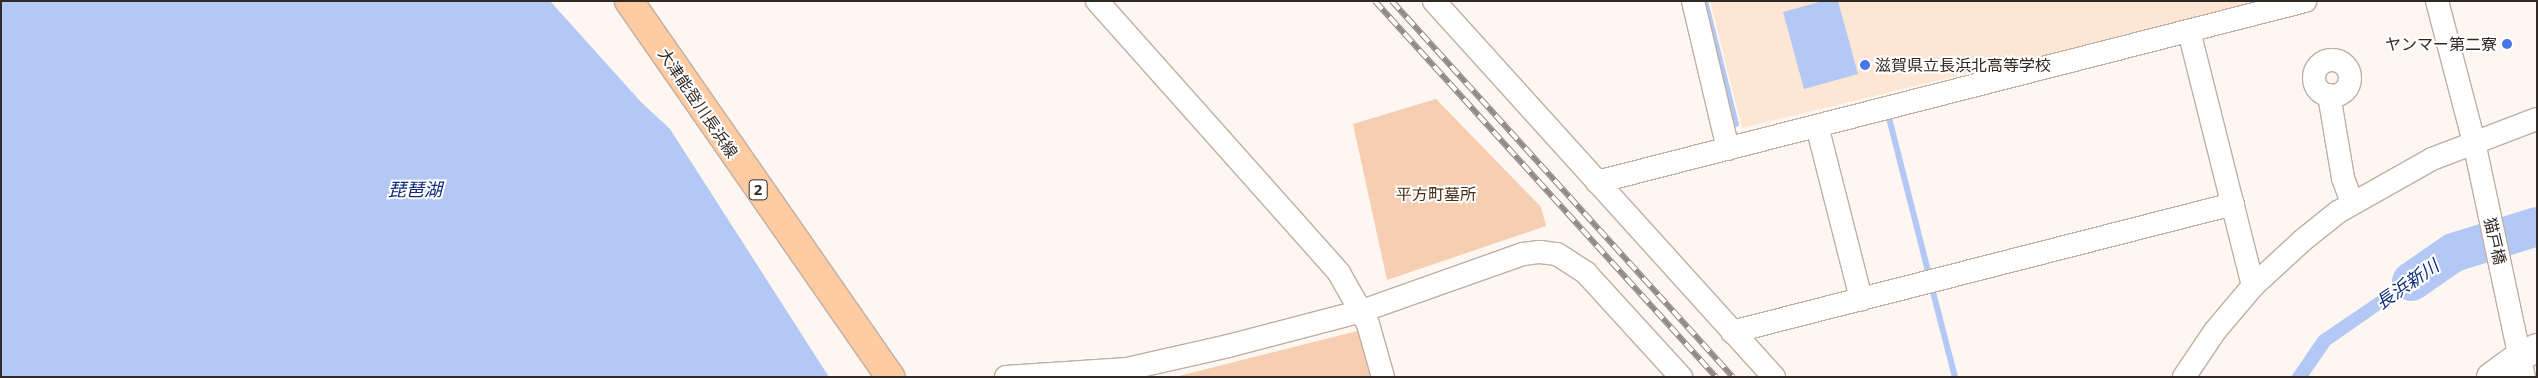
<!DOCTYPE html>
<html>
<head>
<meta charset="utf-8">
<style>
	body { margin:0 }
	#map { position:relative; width:2538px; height:378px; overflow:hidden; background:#fdf6f1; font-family:"Noto Sans","Noto Sans JP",sans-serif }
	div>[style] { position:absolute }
	.built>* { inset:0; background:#fee6d4 }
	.green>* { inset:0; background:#f6ceb1 }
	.water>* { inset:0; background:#b3c8f5 }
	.stream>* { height:6px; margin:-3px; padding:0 3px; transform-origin:3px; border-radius:3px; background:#b3c8f5 }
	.river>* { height:39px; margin:-19.5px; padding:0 19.5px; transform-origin:19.5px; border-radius:19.5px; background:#b3c8f5 }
	.roads { filter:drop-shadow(1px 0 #c0afa3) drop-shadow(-1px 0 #c0afa3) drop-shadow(0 1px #c0afa3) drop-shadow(0 -1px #c0afa3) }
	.minor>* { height:22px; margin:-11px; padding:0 11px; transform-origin:11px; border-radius:11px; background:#fff }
	.minor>.ring { margin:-11px; padding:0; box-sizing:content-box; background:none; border:22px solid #fff; border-radius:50% }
	.tertiary>* { height:28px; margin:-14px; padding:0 14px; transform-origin:14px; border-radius:14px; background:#fff }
	.primary>* { height:28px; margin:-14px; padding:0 14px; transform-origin:14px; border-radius:14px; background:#ffcba3 }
	.rail>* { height:5.5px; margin-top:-2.75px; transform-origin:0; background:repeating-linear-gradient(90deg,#fff 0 11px,#918a85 0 22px); box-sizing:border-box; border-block:1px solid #918a85 }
	.dots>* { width:14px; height:14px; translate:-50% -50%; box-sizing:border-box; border:2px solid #fff; border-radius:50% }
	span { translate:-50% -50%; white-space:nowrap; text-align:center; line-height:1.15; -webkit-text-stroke:4px #fff; paint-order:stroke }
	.shield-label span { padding:1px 4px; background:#fff; border:1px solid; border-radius:4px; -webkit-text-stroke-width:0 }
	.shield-label { font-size:15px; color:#302a25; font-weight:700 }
	.poi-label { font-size:16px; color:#302a25 }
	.right { translate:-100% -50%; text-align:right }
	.left { translate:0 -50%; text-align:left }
	.street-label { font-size:16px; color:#302a25 }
	.park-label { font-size:16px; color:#4a2c15 }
	.water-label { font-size:18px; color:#0e2a7b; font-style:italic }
	.frame { position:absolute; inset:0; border:2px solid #302a25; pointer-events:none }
</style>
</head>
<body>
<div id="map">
	<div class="built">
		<i style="clip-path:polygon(1710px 1px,2267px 1px,1742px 128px)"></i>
	</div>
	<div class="green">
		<i style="clip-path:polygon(1436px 99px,1541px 207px,1546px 226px,1387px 280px,1353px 124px)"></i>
		<i style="clip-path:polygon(1357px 331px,1365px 338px,1374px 377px,1175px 377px)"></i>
	</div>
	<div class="water">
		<i style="clip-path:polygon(1px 1px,550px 1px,641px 102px,670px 129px,829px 377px,1px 377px)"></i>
		<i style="clip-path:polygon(1823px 1px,1838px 1px,1858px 74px,1804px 89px,1783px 12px)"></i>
		<i style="clip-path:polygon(2452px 246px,2455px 258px,2330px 345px,2308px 377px,2291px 377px,2319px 336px)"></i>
	</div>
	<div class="stream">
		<i style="left:1705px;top:1px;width:127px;rotate:75.9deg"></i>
		<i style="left:1889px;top:118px;width:158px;rotate:75.7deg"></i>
		<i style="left:1933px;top:292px;width:88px;rotate:75.5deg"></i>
	</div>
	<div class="river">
		<i style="left:2411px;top:281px;width:51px;rotate:-34.6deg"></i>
		<i style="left:2453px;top:252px;width:88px;rotate:-17.2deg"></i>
	</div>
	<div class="roads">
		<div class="minor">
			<i style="left:1097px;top:1px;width:364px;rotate:48.3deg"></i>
			<i style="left:1339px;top:273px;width:59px;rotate:60.4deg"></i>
			<i style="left:1368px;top:324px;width:55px;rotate:74.2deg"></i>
			<i style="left:1434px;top:1px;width:507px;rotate:47.88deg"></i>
			<i style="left:1693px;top:1px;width:152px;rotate:76.7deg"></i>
			<i style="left:2437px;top:1px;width:146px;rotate:75.3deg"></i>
			<i style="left:2474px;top:142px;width:240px;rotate:78deg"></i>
			<i style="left:2189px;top:31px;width:263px;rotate:75.9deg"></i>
			<i class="ring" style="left:2314px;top:60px;width:14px;height:14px"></i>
			<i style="left:2329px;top:95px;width:84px;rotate:80.4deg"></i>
			<i style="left:2343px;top:178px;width:27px;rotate:70deg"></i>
			<i style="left:1817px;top:126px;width:179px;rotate:75.7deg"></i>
			<i style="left:1597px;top:182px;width:731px;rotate:-14.34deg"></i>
			<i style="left:1732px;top:332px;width:517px;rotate:-14.33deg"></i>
			<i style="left:1006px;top:377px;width:121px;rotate:-3.8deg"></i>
			<i style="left:1127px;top:369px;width:104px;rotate:-12.8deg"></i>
			<i style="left:1228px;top:346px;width:138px;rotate:-14.6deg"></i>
			<i style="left:1362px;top:311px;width:171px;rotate:-19.5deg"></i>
			<i style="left:1523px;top:254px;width:17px;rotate:-7deg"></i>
			<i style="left:1540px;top:252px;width:17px;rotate:7deg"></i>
			<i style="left:1557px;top:254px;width:35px;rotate:33deg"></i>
			<i style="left:1586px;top:273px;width:141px;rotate:47.6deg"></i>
			<i style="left:2184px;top:377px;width:55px;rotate:-56deg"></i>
			<i style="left:2215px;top:331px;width:59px;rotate:-49.8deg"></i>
			<i style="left:2253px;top:286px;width:68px;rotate:-42.6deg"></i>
			<i style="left:2303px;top:240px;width:45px;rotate:-38.7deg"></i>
			<i style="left:2338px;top:212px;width:108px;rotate:-29.4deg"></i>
			<i style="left:2432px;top:159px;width:112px;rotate:-20.9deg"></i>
		</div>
		<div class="tertiary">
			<i style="left:2491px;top:377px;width:36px;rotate:-36deg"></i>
			<i style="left:2520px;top:356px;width:19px;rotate:-25deg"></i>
		</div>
		<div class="primary">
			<i style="left:629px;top:1px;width:458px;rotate:55.2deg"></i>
		</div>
	</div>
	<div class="rail">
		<i style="left:1375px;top:1px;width:508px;rotate:47.79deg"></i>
		<i style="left:1392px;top:1px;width:508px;rotate:47.79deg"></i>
	</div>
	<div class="dots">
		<i style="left:2507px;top:44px;background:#4776e8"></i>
		<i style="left:1865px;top:65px;background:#4776e8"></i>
	</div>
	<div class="shield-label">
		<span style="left:758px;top:190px">2</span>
	</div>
	<div class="poi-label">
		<span class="right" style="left:2497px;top:44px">ヤンマー第二寮</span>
		<span class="left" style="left:1875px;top:65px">滋賀県立長浜北高等学校</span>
	</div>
	<div class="street-label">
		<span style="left:698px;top:103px;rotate:56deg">大津能登川長浜線</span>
		<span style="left:2495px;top:241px;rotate:77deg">猫戸橋</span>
	</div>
	<div class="park-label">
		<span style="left:1436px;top:194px">平方町墓所</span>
	</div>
	<div class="water-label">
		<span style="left:415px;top:189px">琵琶湖</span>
		<span style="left:2407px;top:284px;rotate:-35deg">長浜新川</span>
	</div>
	<div class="frame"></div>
</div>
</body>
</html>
